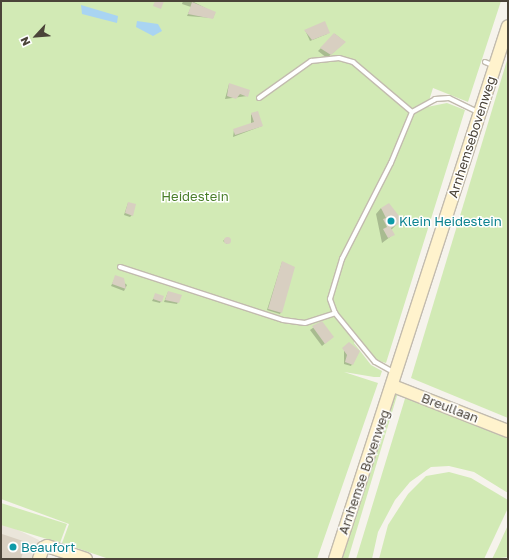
<!DOCTYPE html>
<html>
<head>
<meta charset="utf-8">
<style>
	body { margin:0 }
	#map { position:relative; width:509px; height:560px; overflow:hidden; background:#f6f3ec; font-family:"Golos Text",sans-serif }
	div>[style] { position:absolute }
	.residential>* { inset:0; background:#eae5da }
	.green>* { inset:0; background:#d2eab5 }
	.water>* { inset:0; background:#a9d4f2 }
	.shadow>* { inset:0; background:#0003 }
	.building>* { inset:0; background:#d8cfc1 }
	.round { border-radius:50% }
	.roads { filter:drop-shadow(1px 0 #c2bbae) drop-shadow(-1px 0 #c2bbae) drop-shadow(0 1px #c2bbae) drop-shadow(0 -1px #c2bbae) }
	.lane>* { height:4px; margin:-2px; padding:0 2px; transform-origin:2px; border-radius:2px; background:#fff }
	.secondary>* { height:12px; margin:-6px; padding:0 6px; transform-origin:6px; border-radius:6px; background:#fff3cd }
	.dots>* { width:11px; height:11px; translate:-50% -50%; box-sizing:border-box; border:2px solid #fff; border-radius:50% }
	span { translate:-50% -50%; white-space:nowrap; text-align:center; line-height:1.15; -webkit-text-stroke:3px #fff; paint-order:stroke }
	.street-label { font-size:13px; color:#4b4439 }
	.park-label { font-size:13px; color:#4a7f2a }
	.culture-label { font-size:13px; color:#0d838f }
	.left { translate:0 -50%; text-align:left }
	.frame { position:absolute; inset:0; border:2px solid #4b4439; pointer-events:none }
	.north { position:absolute; left:16px; top:16px; width:40px; height:40px; -webkit-text-stroke:3px #fff; paint-order:stroke; rotate:244deg; font-size:11px; font-weight:700; line-height:16px; text-align:center; color:#4b4439 }
	.north::after { content:''; display:block; margin:auto; width:14px; height:18px; background:#4b4439; clip-path:polygon(50% 0,100% 100%,50% 72%,0 100%) }
</style>
</head>
<body>
<div id="map">
	<div class="residential">
		<i style="clip-path:polygon(1px 522px,39px 540px,33px 559px,1px 559px)"></i>
	</div>
	<div class="green">
		<i style="clip-path:polygon(1px 1px,501px 1px,468px 102px,433px 88px,427px 107px,447px 103px,465px 110px,386px 363px,376px 360px,356px 334px,354px 343px,371px 365px,382px 371px,380px 377px,374px 377px,344px 372px,378px 383px,317px 559px,109px 559px,62px 543px,69px 524px,1px 499px)"></i>
		<i style="clip-path:polygon(508px 57px,508px 418px,411px 378px)"></i>
		<i style="clip-path:polygon(394px 388px,399px 389px,348px 559px,342px 559px)"></i>
		<i style="clip-path:polygon(407px 392px,508px 431px,508px 493px,474px 472px,449px 466px,431px 467px,410px 482px,395px 500px,378px 532px,372px 559px,356px 559px)"></i>
		<i style="clip-path:polygon(449px 472px,471px 478px,508px 500px,508px 508px,484px 559px,379px 559px,388px 525px,408px 494px,426px 476px)"></i>
		<i style="clip-path:polygon(1px 503px,67px 524px,60px 543px,1px 525px)"></i>
		<i style="clip-path:polygon(508px 525px,508px 557px,492px 559px,497px 549px)"></i>
	</div>
	<div class="water">
		<i style="clip-path:polygon(81px 5px,118px 16px,117px 23px,82px 14px)"></i>
		<i style="clip-path:polygon(137px 21px,158px 24px,162px 31px,153px 36px,136px 27px)"></i>
	</div>
	<div class="shadow">
		<i style="clip-path:polygon(183px 1px,192px 1px,215px 13px,213px 18px,187px 16px,191px 7px,182px 4px)"></i>
		<i style="clip-path:polygon(305px 30px,327px 34px,310px 41px)"></i>
		<i style="clip-path:polygon(335px 34px,345px 42px,327px 58px,318px 51px)"></i>
		<i style="clip-path:polygon(229px 84px,247px 96px,225px 99px)"></i>
		<i style="clip-path:polygon(251px 114px,262px 126px,233px 137px,234px 130px,251px 124px)"></i>
		<i style="clip-path:polygon(128px 203px,132px 215px,130px 217px,124px 215px)"></i>
		<i style="clip-path:polygon(381px 208px,398px 223px,391px 230px,394px 234px,382px 243px,376px 214px)"></i>
		<i style="clip-path:polygon(226px 238px,230px 241px,227px 244px,223px 241px)"></i>
		<i style="clip-path:polygon(282px 262px,281px 312px,280px 314px,267px 310px)"></i>
		<i style="clip-path:polygon(116px 276px,127px 285px,124px 291px,111px 286px)"></i>
		<i style="clip-path:polygon(168px 292px,178px 302px,177px 304px,164px 302px)"></i>
		<i style="clip-path:polygon(156px 294px,161px 301px,160px 303px,152px 301px)"></i>
		<i style="clip-path:polygon(321px 322px,329px 340px,322px 346px,310px 330px)"></i>
		<i style="clip-path:polygon(344px 347px,352px 364px,351px 366px,344px 364px)"></i>
		<i style="clip-path:polygon(1px 537px,25px 543px,20px 559px,1px 559px)"></i>
	</div>
	<div class="building">
		<i style="clip-path:polygon(155px 1px,164px 1px,161px 9px,153px 6px)"></i>
		<i style="clip-path:polygon(192px 2px,216px 12px,213px 19px,188px 14px)"></i>
		<i style="clip-path:polygon(325px 21px,330px 33px,312px 40px,304px 30px)"></i>
		<i style="clip-path:polygon(334px 33px,346px 42px,331px 55px,320px 48px)"></i>
		<i style="clip-path:polygon(229px 83px,250px 90px,248px 97px,240px 94px,236px 99px,227px 96px)"></i>
		<i style="clip-path:polygon(258px 111px,263px 126px,235px 135px,233px 129px,254px 122px,251px 113px)"></i>
		<i style="clip-path:polygon(128px 202px,136px 204px,133px 216px,125px 213px)"></i>
		<i style="clip-path:polygon(389px 203px,399px 216px,399px 224px,391px 228px,395px 235px,388px 238px,383px 229px,387px 227px,383px 219px,386px 218px,381px 208px)"></i>
		<i class="round" style="left:223.5px;top:236.5px;width:7px;height:7px"></i>
		<i style="clip-path:polygon(282px 261px,295px 267px,282px 313px,268px 309px)"></i>
		<i style="clip-path:polygon(115px 275px,124px 278px,126px 289px,112px 284px)"></i>
		<i style="clip-path:polygon(168px 291px,182px 295px,179px 303px,165px 300px)"></i>
		<i style="clip-path:polygon(155px 293px,164px 296px,162px 302px,153px 299px)"></i>
		<i style="clip-path:polygon(322px 321px,334px 337px,325px 344px,312px 326px)"></i>
		<i style="clip-path:polygon(349px 342px,360px 351px,353px 365px,345px 362px,347px 355px,342px 348px)"></i>
		<i style="clip-path:polygon(2px 534px,26px 542px,21px 559px,1px 559px)"></i>
	</div>
	<div class="roads">
		<div class="lane">
			<i style="left:485px;top:62px;width:11px;rotate:22deg"></i>
			<i style="left:259px;top:98px;width:64px;rotate:-35.4deg"></i>
			<i style="left:311px;top:61px;width:28px;rotate:-6deg"></i>
			<i style="left:339px;top:58px;width:15px;rotate:16deg"></i>
			<i style="left:353px;top:62px;width:77px;rotate:40.3deg"></i>
			<i style="left:120px;top:267px;width:171px;rotate:18deg"></i>
			<i style="left:283px;top:320px;width:22px;rotate:8deg"></i>
			<i style="left:305px;top:323px;width:32px;rotate:-18deg"></i>
			<i style="left:395px;top:373px;width:23px;rotate:-151deg"></i>
			<i style="left:375px;top:362px;width:63px;rotate:-129.2deg"></i>
			<i style="left:335px;top:313px;width:15px;rotate:-110deg"></i>
			<i style="left:330px;top:299px;width:42px;rotate:-73.3deg"></i>
			<i style="left:342px;top:259px;width:108px;rotate:-63deg"></i>
			<i style="left:391px;top:163px;width:55px;rotate:-67.6deg"></i>
			<i style="left:412px;top:112px;width:26px;rotate:-29deg"></i>
			<i style="left:435px;top:99px;width:14px;rotate:-4deg"></i>
			<i style="left:449px;top:98px;width:32px;rotate:26deg"></i>
		</div>
		<div class="secondary">
			<i style="left:393px;top:386px;width:123px;rotate:21.4deg"></i>
			<i style="left:39px;top:559px;width:12px;rotate:-70deg"></i>
			<i style="left:43px;top:548px;width:4px;rotate:-27deg"></i>
			<i style="left:47px;top:546px;width:41px;rotate:18.4deg"></i>
			<i style="left:335px;top:559px;width:560px;rotate:-72.02deg"></i>
		</div>
	</div>
	<div class="dots">
		<i style="left:391px;top:221px;background:#0f9aa8"></i>
		<i style="left:13px;top:547px;background:#0f9aa8"></i>
	</div>
	<div class="street-label">
		<span style="left:472px;top:137px;rotate:-72deg">Arnhemsebovenweg</span>
		<span style="left:450px;top:408px;rotate:21deg">Breullaan</span>
		<span style="left:364px;top:472px;rotate:-71deg">Arnhemse Bovenweg</span>
	</div>
	<div class="park-label">
		<span style="left:195px;top:196px">Heidestein</span>
	</div>
	<div class="culture-label">
		<span class="left" style="left:399px;top:221px">Klein Heidestein</span>
		<span class="left" style="left:21px;top:547px">Beaufort</span>
	</div>
	<div class="frame"></div>
	<div class="north">N</div>
</div>
</body>
</html>
